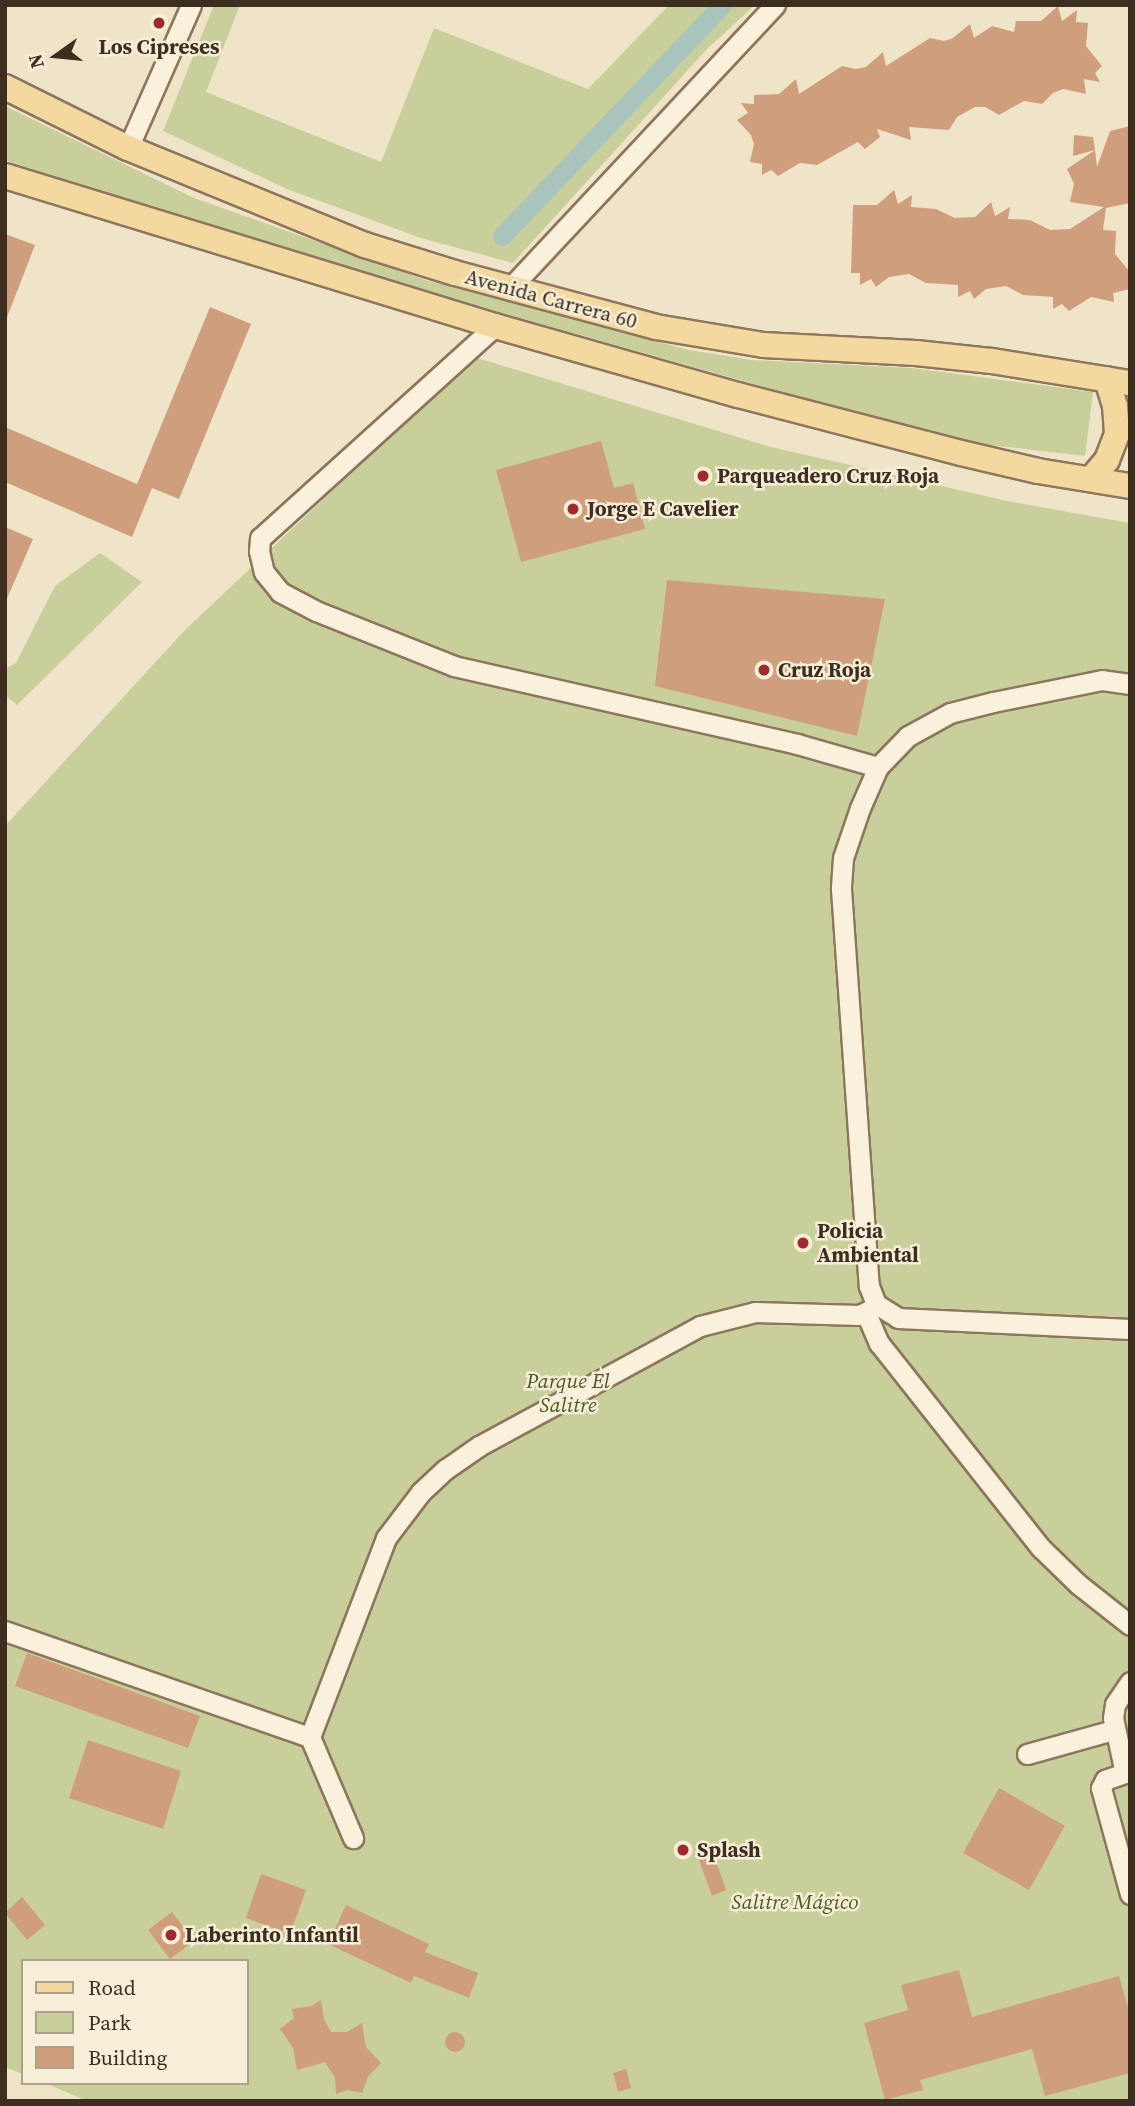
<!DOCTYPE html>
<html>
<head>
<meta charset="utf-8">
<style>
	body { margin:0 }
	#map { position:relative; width:1135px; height:2106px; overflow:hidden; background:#f0e4c8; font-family:"Source Serif 4",serif }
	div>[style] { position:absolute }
	.green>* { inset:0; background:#c9cf9b }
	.canal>* { height:19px; margin:-9.5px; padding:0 9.5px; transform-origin:9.5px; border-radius:9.5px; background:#a9c4bc }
	.building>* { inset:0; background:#cf9f7d }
	.round { border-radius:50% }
	.roads { filter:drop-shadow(2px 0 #8d765c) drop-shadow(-2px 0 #8d765c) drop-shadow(0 2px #8d765c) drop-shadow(0 -2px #8d765c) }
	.minor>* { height:19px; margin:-9.5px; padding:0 9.5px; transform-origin:9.5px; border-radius:9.5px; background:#faf1dc }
	.major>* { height:24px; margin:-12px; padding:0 12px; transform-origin:12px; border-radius:12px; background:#f3d9a0 }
	.dots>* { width:19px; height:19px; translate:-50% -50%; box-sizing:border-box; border:4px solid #f7eed8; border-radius:50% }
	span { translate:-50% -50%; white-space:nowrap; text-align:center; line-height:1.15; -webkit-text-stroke:5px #f7eed8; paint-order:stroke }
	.poi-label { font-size:21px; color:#3d2e20; font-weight:700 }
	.left { translate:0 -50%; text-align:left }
	.street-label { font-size:21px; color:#3d2e20 }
	.park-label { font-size:21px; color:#4d5a26; font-style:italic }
	.frame { position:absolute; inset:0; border:7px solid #3d2e20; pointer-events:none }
	.legend { position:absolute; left:21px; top:1959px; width:228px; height:126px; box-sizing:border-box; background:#f7eed8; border:2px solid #ada18e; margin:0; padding:9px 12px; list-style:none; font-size:21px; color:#3d2e20 }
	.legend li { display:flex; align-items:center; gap:14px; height:35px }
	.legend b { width:35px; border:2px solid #ada18e }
	.north { position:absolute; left:21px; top:21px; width:70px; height:70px; -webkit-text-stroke:5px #f7eed8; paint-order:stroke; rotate:255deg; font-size:19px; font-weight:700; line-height:28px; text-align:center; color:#3d2e20 }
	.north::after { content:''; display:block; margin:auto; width:24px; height:32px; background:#3d2e20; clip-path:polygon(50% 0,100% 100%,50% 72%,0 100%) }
</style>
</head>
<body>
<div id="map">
	<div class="green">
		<i style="clip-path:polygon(214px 5px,240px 5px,206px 92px,381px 162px,434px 28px,588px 89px,669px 5px,755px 5px,707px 49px,513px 263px,421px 238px,287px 189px,163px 131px)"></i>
		<i style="clip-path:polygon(5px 106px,194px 198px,425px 280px,689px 350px,752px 360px,912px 368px,1093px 392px,1085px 456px,972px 443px,885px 421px,432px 293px,159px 211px,5px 160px)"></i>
		<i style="clip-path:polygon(474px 357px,771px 447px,1007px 501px,1130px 523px,1130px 2101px,87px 2101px,45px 2083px,247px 2083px,247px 1961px,23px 1961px,23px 2074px,5px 2067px,5px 826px,185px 630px)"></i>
		<i style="clip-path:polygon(100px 553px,142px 582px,17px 705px,5px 695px,5px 669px,16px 663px,55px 586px)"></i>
	</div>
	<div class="canal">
		<i style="left:502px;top:236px;width:319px;rotate:-46.4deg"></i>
	</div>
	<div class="building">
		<i style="clip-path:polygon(1058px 6px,1062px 21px,1077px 10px,1076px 22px,1088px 23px,1086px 46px,1102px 66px,1095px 73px,1100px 82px,1084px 79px,1086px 94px,1063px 89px,1053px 93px,1042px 104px,1024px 101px,999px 115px,985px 107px,975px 107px,957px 117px,949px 130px,909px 127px,911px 140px,877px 129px,880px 137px,865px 149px,858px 142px,817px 165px,800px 163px,778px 176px,771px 170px,762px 175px,762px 164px,750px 162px,754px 144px,751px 135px,737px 120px,748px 113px,741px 103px,754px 104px,754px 95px,779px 94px,796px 79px,799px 94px,842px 66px,856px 69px,866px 67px,883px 52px,886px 66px,930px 38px,944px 41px,953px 38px,970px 24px,974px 38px,992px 26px,1014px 32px,1016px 21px,1041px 21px)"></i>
		<i style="clip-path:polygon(1130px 126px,1130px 203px,1106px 208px,1103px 230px,1116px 231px,1115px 254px,1130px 272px,1130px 289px,1113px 293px,1114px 302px,1091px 297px,1069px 311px,1062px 304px,1053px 309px,1053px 297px,1023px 295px,1006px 286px,986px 289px,974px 299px,970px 291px,958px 297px,958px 285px,926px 283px,909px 274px,889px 277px,876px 287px,871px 279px,860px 285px,860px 273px,851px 273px,853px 205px,877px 205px,894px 190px,898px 204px,912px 195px,911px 207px,936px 209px,955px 218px,975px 217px,991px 202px,995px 216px,1010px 207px,1008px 219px,1030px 220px,1050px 230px,1070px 229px,1104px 207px,1070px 202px,1074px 184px,1067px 169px,1095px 150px,1097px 167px,1110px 131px)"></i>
		<i style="clip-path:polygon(1074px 135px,1093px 137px,1095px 150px,1073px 156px)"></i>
		<i style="clip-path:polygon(5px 234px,35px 245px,6px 320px,5px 320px)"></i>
		<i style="clip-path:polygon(210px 307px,251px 324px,179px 499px,152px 488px,132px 537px,5px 482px,5px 427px,137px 484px)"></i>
		<i style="clip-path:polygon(601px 441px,614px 488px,633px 483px,645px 529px,521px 562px,496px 470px)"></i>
		<i style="clip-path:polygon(5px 527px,33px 539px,5px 603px)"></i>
		<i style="clip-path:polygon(667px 580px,885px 599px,857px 736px,655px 686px)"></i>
		<i style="clip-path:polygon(27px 1653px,200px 1716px,188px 1748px,15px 1686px)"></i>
		<i style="clip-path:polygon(88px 1740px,181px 1771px,163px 1829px,69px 1798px)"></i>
		<i style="clip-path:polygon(999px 1788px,1065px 1826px,1029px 1890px,963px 1853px)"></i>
		<i style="clip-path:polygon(710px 1844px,726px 1890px,712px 1896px,695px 1849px)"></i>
		<i style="clip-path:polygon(261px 1874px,306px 1890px,290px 1934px,246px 1918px)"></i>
		<i style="clip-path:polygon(22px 1897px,45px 1925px,27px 1940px,5px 1913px)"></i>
		<i style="clip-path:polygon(346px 1905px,429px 1944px,425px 1952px,478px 1973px,469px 1998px,414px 1976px,411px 1983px,328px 1944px)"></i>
		<i style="clip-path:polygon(172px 1912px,194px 1941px,170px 1959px,148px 1930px)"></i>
		<i style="clip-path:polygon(959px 1970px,972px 2017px,1119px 1976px,1130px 2014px,1130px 2073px,1045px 2096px,1032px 2049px,920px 2080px,923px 2090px,885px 2100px,864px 2023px,908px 2010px,901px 1985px)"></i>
		<i style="clip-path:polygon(321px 2000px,324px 2019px,331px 2032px,347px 2032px,362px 2023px,366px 2047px,381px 2063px,368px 2077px,362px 2093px,347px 2090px,336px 2094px,335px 2078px,325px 2062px,297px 2070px,293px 2048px,280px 2029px,294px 2018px,292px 2009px,312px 2006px)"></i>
		<i class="round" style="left:445px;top:2032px;width:20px;height:20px"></i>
		<i style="clip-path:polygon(626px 2069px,631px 2088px,618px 2092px,613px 2073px)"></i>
	</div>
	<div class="roads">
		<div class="minor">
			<i style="left:128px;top:148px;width:156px;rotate:-66.2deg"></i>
			<i style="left:510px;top:288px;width:388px;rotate:-46.9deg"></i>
			<i style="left:495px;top:326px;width:316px;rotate:137.9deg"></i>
			<i style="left:260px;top:538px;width:13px;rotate:94deg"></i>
			<i style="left:259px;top:551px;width:22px;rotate:77deg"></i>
			<i style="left:264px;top:572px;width:26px;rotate:51deg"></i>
			<i style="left:280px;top:592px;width:41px;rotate:27.8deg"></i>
			<i style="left:316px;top:611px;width:149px;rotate:21.7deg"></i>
			<i style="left:454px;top:666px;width:352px;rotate:12.8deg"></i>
			<i style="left:797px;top:744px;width:84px;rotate:15.9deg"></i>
			<i style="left:1130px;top:684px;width:28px;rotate:-172deg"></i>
			<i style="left:1102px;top:680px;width:111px;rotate:168.6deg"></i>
			<i style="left:993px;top:702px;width:44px;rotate:165.7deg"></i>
			<i style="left:950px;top:713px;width:48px;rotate:151.3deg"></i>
			<i style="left:908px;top:736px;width:43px;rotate:134.1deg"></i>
			<i style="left:878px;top:767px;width:45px;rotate:113.7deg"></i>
			<i style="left:860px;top:808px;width:53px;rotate:108.8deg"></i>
			<i style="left:843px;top:858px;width:31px;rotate:94deg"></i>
			<i style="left:841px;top:889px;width:398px;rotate:86deg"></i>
			<i style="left:869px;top:1286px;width:19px;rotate:69deg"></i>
			<i style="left:876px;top:1304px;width:26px;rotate:32deg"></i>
			<i style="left:898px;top:1318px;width:232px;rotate:2.7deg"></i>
			<i style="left:866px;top:1313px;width:33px;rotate:67deg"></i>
			<i style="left:879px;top:1343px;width:261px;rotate:51.7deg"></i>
			<i style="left:1041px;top:1548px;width:52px;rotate:44.2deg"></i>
			<i style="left:1078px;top:1584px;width:66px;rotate:38.3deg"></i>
			<i style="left:5px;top:1631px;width:323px;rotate:19.2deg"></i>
			<i style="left:310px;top:1737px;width:213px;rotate:-69.1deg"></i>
			<i style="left:386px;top:1538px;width:58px;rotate:-52.7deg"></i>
			<i style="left:421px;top:1492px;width:34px;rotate:-43deg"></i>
			<i style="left:446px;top:1469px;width:40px;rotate:-34.9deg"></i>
			<i style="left:479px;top:1446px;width:251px;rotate:-28.5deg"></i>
			<i style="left:700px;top:1326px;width:57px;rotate:-14.3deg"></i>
			<i style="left:755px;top:1312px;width:104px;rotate:1.7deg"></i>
			<i style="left:859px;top:1315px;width:21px;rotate:-25deg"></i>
			<i style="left:1130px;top:1682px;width:27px;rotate:124deg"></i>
			<i style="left:1115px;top:1704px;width:14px;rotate:98deg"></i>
			<i style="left:1113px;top:1718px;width:56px;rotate:77.7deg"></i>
			<i style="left:1125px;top:1773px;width:21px;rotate:161deg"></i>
			<i style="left:1105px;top:1780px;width:9px;rotate:117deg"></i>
			<i style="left:1101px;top:1788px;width:110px;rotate:74.7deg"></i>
			<i style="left:310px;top:1737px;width:110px;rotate:66.9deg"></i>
			<i style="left:1027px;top:1754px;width:89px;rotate:-15.6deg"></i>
		</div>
		<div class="major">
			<i style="left:5px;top:87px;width:137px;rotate:26.4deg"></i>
			<i style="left:128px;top:148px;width:256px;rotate:22.3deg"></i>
			<i style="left:365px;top:245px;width:94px;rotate:17.3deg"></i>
			<i style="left:455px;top:273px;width:208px;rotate:15deg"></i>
			<i style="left:656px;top:327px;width:109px;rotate:9.5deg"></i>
			<i style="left:763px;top:345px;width:153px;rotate:3deg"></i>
			<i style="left:916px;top:353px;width:76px;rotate:6deg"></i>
			<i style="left:992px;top:361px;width:140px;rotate:9.1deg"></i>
			<i style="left:5px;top:176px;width:512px;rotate:17.02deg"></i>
			<i style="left:495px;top:326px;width:253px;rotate:15.9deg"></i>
			<i style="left:738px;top:395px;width:230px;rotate:14.6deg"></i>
			<i style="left:961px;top:453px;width:79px;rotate:13.2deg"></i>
			<i style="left:1038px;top:471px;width:93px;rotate:9.3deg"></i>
			<i style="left:1091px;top:479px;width:25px;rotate:-50deg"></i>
			<i style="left:1107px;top:460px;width:28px;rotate:-69deg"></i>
			<i style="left:1117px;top:434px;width:28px;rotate:-94deg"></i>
			<i style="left:1115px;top:406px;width:28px;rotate:-107deg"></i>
		</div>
	</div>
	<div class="dots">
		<i style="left:159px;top:23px;background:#9e2a2b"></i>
		<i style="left:703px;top:476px;background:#9e2a2b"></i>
		<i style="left:573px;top:509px;background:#9e2a2b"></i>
		<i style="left:764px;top:670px;background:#9e2a2b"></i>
		<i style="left:803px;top:1243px;background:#9e2a2b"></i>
		<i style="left:683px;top:1850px;background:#9e2a2b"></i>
		<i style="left:171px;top:1935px;background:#9e2a2b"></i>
	</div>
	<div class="poi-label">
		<span style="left:159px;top:47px">Los Cipreses</span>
		<span class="left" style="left:717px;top:476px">Parqueadero Cruz Roja</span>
		<span class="left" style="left:587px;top:509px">Jorge E Cavelier</span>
		<span class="left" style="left:778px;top:670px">Cruz Roja</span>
		<span class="left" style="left:817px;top:1243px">Policia<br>Ambiental</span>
		<span class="left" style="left:697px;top:1850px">Splash</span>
		<span class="left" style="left:185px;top:1935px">Laberinto Infantil</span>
	</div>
	<div class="street-label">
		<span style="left:551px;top:299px;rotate:15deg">Avenida Carrera 60</span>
	</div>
	<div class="park-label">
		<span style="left:568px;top:1393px">Parque El<br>Salitre</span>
		<span style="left:795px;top:1902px">Salitre Mágico</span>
	</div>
	<div class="frame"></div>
	<ul class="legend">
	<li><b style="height:9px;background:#f3d9a0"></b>Road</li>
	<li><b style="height:19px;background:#c9cf9b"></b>Park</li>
	<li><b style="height:19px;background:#cf9f7d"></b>Building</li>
	</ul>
	<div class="north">N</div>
</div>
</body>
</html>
